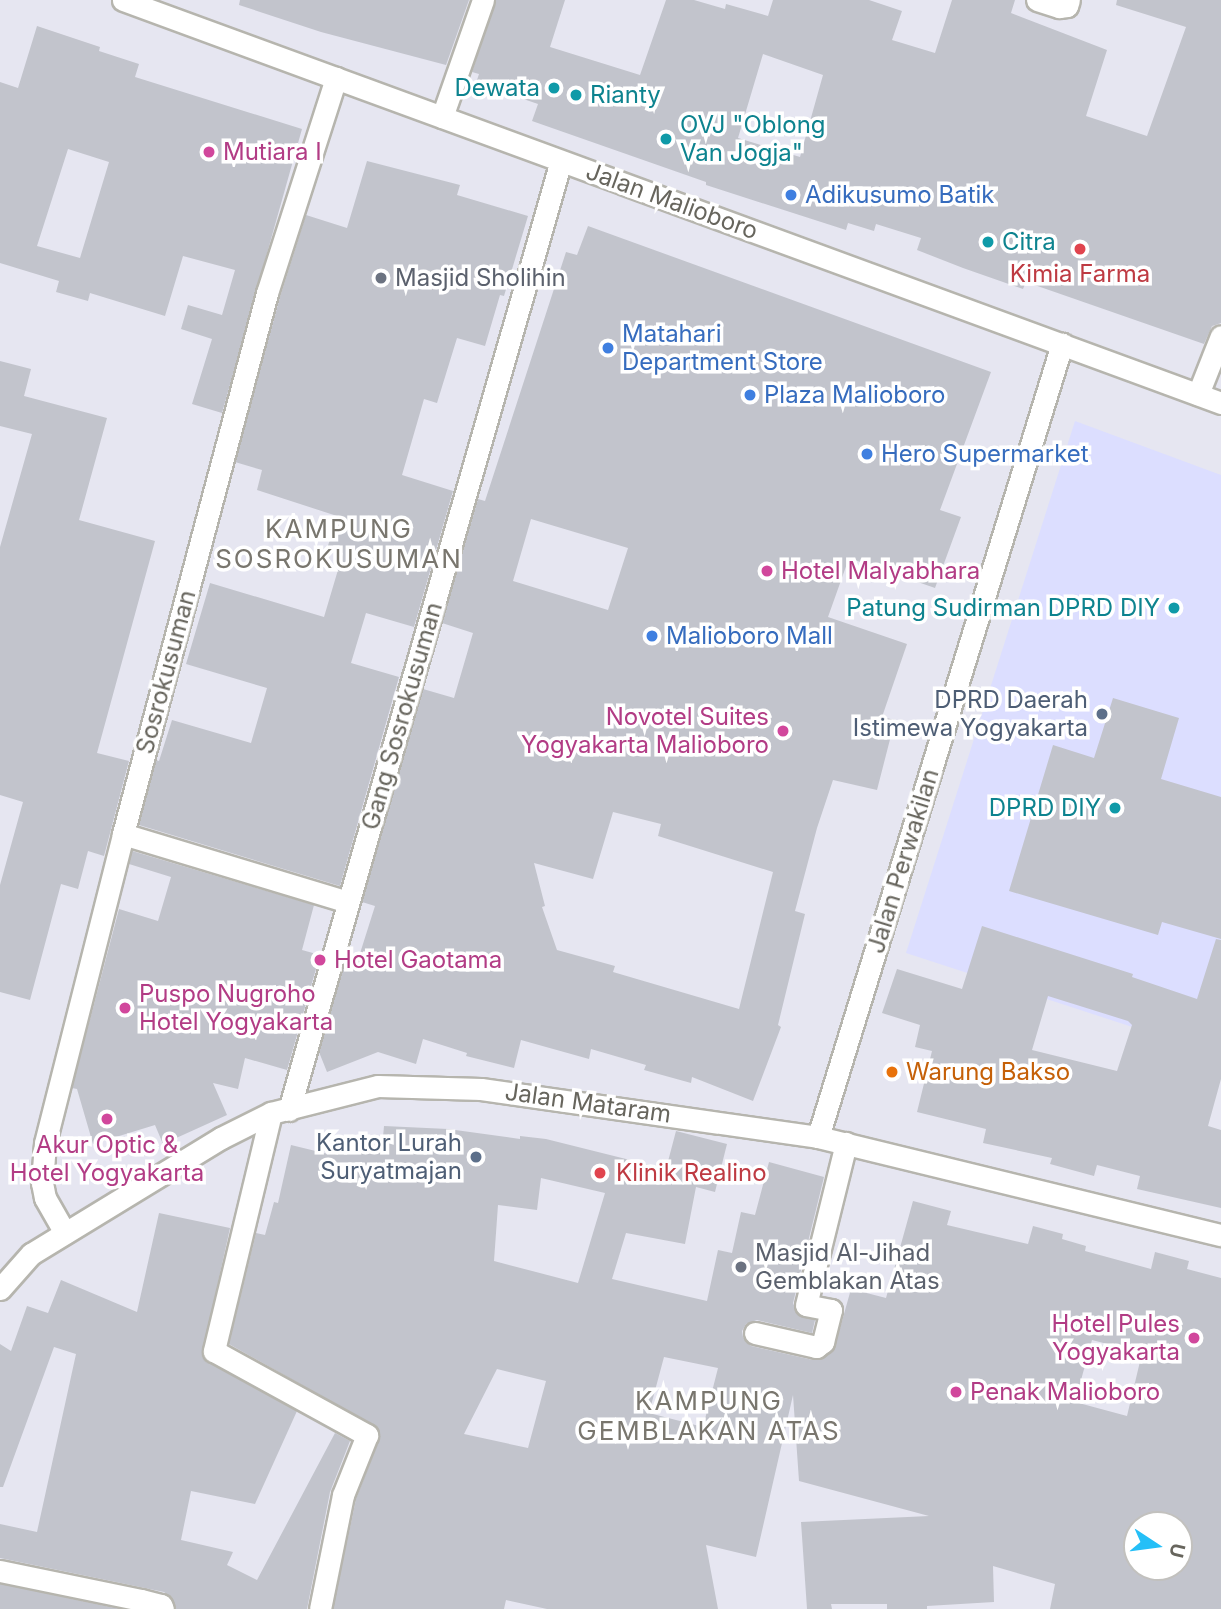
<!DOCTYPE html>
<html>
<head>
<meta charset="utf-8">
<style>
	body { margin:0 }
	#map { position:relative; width:1221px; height:1609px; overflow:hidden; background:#e6e6f1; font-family:Inter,sans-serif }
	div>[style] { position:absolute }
	.commercial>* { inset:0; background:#dcdeff }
	.building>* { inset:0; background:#c2c4cc }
	.roads { filter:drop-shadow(2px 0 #b6b5ae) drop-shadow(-2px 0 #b6b5ae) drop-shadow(0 2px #b6b5ae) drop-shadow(0 -2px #b6b5ae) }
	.street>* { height:21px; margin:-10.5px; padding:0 10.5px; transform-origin:10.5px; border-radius:10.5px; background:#fff }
	.secondary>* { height:21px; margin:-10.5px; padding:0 10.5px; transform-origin:10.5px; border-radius:10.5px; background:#fff }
	.dots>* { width:19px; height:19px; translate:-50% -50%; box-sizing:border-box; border:4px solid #fff; border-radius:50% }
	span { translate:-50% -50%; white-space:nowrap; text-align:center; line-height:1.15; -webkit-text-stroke:7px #fff; paint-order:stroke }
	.culture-label { font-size:24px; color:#0d838f }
	.right { translate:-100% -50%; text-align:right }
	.left { translate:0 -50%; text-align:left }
	.hotel-label { font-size:24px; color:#b23c85 }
	.shop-label { font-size:24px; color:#366cbe }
	.street-label { font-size:24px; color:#67655d }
	.health-label { font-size:24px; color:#be3a42 }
	.worship-label { font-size:24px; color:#5b616d }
	.service-label { font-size:24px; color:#4e5e75 }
	.food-label { font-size:24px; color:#c56008 }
	.neighbourhood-label { font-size:26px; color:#79766e; letter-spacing:2px }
	.north { position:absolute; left:1123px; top:1511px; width:70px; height:70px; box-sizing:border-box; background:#fff; border:2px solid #c2c1be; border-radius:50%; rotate:103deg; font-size:19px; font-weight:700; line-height:28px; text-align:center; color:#67655d }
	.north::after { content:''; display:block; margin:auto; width:24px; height:32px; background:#25bff7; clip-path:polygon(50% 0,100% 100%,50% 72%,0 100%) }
</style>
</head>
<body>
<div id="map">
	<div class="commercial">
		<i style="clip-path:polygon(1075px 421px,1221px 475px,1221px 1056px,906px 953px)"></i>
	</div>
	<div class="building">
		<i style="clip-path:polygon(240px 0,469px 0,446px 65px,321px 32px,239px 5px)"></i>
		<i style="clip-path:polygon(evenodd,496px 0,565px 0,550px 47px,640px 75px,666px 0,694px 0,725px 9px,726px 4px,768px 16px,773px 0,869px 0,902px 11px,892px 40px,935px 53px,952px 0,1015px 0,1011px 13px,1107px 50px,1086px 116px,1147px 136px,1186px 27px,1116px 5px,1117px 0,1221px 0,1221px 323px,1212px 326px,1204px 344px,1026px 282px,1023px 289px,963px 268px,917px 250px,921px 238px,876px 224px,874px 231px,848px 223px,846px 230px,706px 185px,706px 182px,532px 121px,538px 104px,476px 83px,479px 74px,472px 72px,496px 0,763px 54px,823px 75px,800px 157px,738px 138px,763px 54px)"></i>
		<i style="clip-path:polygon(evenodd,37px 26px,100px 47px,99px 51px,139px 64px,135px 77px,302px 129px,222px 413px,192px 404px,212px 339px,181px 329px,188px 305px,222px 315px,235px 270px,183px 256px,165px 316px,90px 293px,88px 301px,56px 292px,59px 281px,0 263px,0 82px,18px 88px,37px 26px,68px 149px,109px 162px,80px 258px,37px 246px,68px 149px)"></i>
		<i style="clip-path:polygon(367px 161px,460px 185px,457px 195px,528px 216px,504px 296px,500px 295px,485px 346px,457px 338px,437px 403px,424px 399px,402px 475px,453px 491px,414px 627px,366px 613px,351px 663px,399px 677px,340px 886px,139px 825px,156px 760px,159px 761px,172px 720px,251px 743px,267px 688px,186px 664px,210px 583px,324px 617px,343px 553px,327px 549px,337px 516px,257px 490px,262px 470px,235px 462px,280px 297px,306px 215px,347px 228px)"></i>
		<i style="clip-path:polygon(evenodd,588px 226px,991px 372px,940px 510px,961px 517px,935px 588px,849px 558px,828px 617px,907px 644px,882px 717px,895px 720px,877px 790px,833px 780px,817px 828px,795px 911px,805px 914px,778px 1025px,781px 1027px,753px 1101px,692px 1077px,691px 1083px,644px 1070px,646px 1065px,591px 1049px,589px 1059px,521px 1040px,514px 1068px,466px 1056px,467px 1053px,423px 1039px,416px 1064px,378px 1052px,327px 1072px,319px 1052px,345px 963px,356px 966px,375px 906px,362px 902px,423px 689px,454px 698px,473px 633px,442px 623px,478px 499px,485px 501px,566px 252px,577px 255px,588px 226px,531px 519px,628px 548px,608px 610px,513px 581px,531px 519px,588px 226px,613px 812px,661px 824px,658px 836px,773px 872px,739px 1009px,613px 972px,615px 966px,557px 950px,542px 907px,545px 906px,534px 863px,593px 879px,613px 812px)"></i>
		<i style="clip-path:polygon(0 361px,31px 369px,24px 396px,107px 418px,79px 520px,155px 541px,97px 753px,129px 761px,104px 856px,88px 851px,78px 889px,61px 884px,30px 1000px,0 992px,0 885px,23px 802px,0 795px,0 547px,32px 434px,0 426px)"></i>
		<i style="clip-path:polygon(1113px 698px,1179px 718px,1161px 779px,1221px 797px,1221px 939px,1162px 922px,1158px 935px,1009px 891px,1053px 745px,1094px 758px)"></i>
		<i style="clip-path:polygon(132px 851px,314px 905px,302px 950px,320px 955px,287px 1070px,245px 1058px,238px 1089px,213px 1083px,227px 1115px,163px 1144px,155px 1125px,93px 1144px,77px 1089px,72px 1088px,119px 909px,158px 921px,171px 877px,129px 864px)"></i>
		<i style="clip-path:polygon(evenodd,982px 926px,1133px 974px,1132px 977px,1197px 999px,1216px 939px,1221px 940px,1221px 1079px,1208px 1126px,1221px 1130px,1221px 1208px,1137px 1189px,1140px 1176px,1097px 1165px,1094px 1176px,1050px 1164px,1052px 1158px,983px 1143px,986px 1129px,917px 1112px,932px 1051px,915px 1047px,920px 1025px,882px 1013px,897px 969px,962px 989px,982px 926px,1048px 996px,1128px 1021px,1132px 1025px,1117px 1071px,1032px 1050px,1048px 996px)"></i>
		<i style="clip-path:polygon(evenodd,384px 1126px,448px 1129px,520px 1139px,520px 1136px,546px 1139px,666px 1169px,676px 1131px,727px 1144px,715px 1192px,696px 1187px,685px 1244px,626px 1233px,612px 1279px,707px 1301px,718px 1250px,732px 1253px,741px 1212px,755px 1215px,769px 1162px,824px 1177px,793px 1303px,798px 1315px,815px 1320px,812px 1333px,757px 1320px,746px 1324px,742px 1331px,743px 1337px,751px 1346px,813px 1360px,824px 1358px,835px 1346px,851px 1289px,886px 1298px,913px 1201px,951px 1211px,947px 1225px,1028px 1244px,1033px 1226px,1063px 1234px,1062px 1239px,1086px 1246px,1085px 1251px,1151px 1269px,1155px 1252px,1189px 1261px,1187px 1269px,1221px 1278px,1221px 1609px,1050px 1609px,1055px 1584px,993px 1566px,994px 1602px,927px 1606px,927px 1609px,887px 1609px,887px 1604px,831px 1604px,832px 1609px,807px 1609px,801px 1522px,929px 1516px,799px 1481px,793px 1395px,756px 1557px,706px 1545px,718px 1609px,547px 1609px,506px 1600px,504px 1609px,333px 1609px,356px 1499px,379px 1440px,378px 1428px,229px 1344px,256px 1233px,265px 1235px,274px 1202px,278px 1203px,291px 1145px,328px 1154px,332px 1137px,382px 1148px,384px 1126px,541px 1178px,605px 1193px,578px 1283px,494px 1261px,498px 1205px,537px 1210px,541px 1178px,384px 1126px,1092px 1340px,1142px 1353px,1127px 1416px,1075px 1402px,1092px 1340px,384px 1126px,664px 1357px,718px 1368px,703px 1427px,649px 1413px,664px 1357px,384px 1126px,497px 1369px,546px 1381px,528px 1448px,464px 1434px,497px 1369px,384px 1126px,1137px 1525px,1179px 1525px,1179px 1567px,1137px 1567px,1137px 1525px)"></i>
		<i style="clip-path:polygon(159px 1213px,230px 1228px,202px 1355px,208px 1362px,297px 1411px,255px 1504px,191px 1491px,181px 1540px,233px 1552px,227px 1565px,257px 1580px,335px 1433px,350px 1441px,330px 1492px,307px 1609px,176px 1609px,172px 1599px,164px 1592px,0 1558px,0 1524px,37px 1532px,76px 1354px,54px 1347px,3px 1487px,0 1487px,0 1344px,11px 1351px,27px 1306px,48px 1313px,61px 1280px,137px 1312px)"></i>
		<i style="clip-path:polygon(0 1584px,120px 1609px,0 1609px)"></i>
	</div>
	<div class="roads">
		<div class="street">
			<i style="left:1037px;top:0;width:23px;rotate:18deg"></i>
			<i style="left:1059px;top:7px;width:8px;rotate:-7deg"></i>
			<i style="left:1067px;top:6px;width:6px;rotate:-72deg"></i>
			<i style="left:1198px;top:394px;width:62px;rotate:-68.4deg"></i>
			<i style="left:123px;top:834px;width:235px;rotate:16.8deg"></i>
			<i style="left:289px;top:1110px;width:987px;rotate:-74.01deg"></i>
			<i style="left:271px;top:1113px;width:245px;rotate:103.5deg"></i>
			<i style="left:214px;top:1351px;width:175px;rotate:28.8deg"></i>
			<i style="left:367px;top:1435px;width:65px;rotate:111.8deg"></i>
			<i style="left:343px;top:1495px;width:116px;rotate:101.4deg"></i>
			<i style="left:65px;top:1233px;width:40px;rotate:-119.7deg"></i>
			<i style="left:45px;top:1198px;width:15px;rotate:-101deg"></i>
			<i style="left:42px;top:1183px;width:40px;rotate:-85.7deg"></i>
			<i style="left:45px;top:1143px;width:319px;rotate:-75.8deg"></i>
			<i style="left:123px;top:834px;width:560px;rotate:-75.09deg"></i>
			<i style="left:267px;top:293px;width:226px;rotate:-72.2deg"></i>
			<i style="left:755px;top:1333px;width:63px;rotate:12.9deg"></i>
			<i style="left:816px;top:1347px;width:9px;rotate:-36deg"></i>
			<i style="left:823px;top:1342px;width:33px;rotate:-76deg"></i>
			<i style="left:831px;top:1310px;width:25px;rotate:-169deg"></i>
			<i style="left:806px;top:1305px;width:167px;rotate:-76.1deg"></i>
			<i style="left:0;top:1571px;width:144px;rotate:11.6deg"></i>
			<i style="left:141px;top:1600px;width:21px;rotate:14deg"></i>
			<i style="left:161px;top:1605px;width:4px;rotate:63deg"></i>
		</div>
		<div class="secondary">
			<i style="left:123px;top:0;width:1170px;rotate:20.15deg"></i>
			<i style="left:442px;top:117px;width:124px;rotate:-70.7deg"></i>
			<i style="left:818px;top:1137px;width:830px;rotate:-72.9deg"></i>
			<i style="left:0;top:1289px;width:47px;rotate:-48.5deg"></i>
			<i style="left:31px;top:1254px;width:223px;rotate:-31.4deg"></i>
			<i style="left:221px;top:1138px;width:56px;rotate:-26.6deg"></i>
			<i style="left:271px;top:1113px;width:110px;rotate:-14.2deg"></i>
			<i style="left:378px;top:1086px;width:103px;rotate:1.7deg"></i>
			<i style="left:481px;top:1089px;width:340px;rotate:8.1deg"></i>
			<i style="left:818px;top:1137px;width:415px;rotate:13.7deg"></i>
		</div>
	</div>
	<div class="dots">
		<i style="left:554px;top:88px;background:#0f9aa8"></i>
		<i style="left:576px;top:95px;background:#0f9aa8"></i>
		<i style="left:666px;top:139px;background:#0f9aa8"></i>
		<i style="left:209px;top:152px;background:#d1479c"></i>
		<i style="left:791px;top:195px;background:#3f7fe0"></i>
		<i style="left:988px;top:242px;background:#0f9aa8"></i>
		<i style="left:1080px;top:249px;background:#e0444e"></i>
		<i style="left:381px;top:278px;background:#6b7280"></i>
		<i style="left:608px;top:348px;background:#3f7fe0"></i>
		<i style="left:750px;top:395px;background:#3f7fe0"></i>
		<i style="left:867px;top:454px;background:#3f7fe0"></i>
		<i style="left:767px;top:571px;background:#d1479c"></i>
		<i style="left:1174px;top:608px;background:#0f9aa8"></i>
		<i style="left:652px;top:636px;background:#3f7fe0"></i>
		<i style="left:1102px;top:714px;background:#5c6f8a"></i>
		<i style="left:783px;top:731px;background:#d1479c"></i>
		<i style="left:1115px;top:808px;background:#0f9aa8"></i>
		<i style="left:320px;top:960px;background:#d1479c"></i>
		<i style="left:125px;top:1008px;background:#d1479c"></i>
		<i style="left:892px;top:1072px;background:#e8710a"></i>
		<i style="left:107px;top:1119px;background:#d1479c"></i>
		<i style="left:476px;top:1157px;background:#5c6f8a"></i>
		<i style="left:600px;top:1173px;background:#e0444e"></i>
		<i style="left:741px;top:1267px;background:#6b7280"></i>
		<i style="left:1194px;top:1338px;background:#d1479c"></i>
		<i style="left:956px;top:1392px;background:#d1479c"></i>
	</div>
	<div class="culture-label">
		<span class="right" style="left:540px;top:88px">Dewata</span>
		<span class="left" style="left:590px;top:95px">Rianty</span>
		<span class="left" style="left:680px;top:139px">OVJ "Oblong<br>Van Jogja"</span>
		<span class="left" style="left:1002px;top:242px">Citra</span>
		<span class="right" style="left:1160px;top:608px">Patung Sudirman DPRD DIY</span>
		<span class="right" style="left:1101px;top:808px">DPRD DIY</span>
	</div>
	<div class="hotel-label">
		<span class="left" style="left:223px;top:152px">Mutiara I</span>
		<span class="left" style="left:781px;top:571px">Hotel Malyabhara</span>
		<span class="right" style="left:769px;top:731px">Novotel Suites<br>Yogyakarta Malioboro</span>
		<span class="left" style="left:334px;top:960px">Hotel Gaotama</span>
		<span class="left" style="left:139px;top:1008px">Puspo Nugroho<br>Hotel Yogyakarta</span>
		<span style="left:107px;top:1159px">Akur Optic &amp;<br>Hotel Yogyakarta</span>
		<span class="right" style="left:1180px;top:1338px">Hotel Pules<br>Yogyakarta</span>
		<span class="left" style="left:970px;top:1392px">Penak Malioboro</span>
	</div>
	<div class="shop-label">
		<span class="left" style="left:805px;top:195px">Adikusumo Batik</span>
		<span class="left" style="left:622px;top:348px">Matahari<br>Department Store</span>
		<span class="left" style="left:764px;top:395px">Plaza Malioboro</span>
		<span class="left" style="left:881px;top:454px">Hero Supermarket</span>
		<span class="left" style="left:666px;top:636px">Malioboro Mall</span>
	</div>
	<div class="street-label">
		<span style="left:672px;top:201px;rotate:20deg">Jalan Malioboro</span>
		<span style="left:166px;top:672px;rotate:-75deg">Sosrokusuman</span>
		<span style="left:402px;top:716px;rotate:-74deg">Gang Sosrokusuman</span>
		<span style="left:903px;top:861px;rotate:-73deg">Jalan Perwakilan</span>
		<span style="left:588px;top:1103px;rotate:8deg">Jalan Mataram</span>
	</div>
	<div class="health-label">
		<span style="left:1080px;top:274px">Kimia Farma</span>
		<span class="left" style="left:616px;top:1173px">Klinik Realino</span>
	</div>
	<div class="worship-label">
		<span class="left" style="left:395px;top:278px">Masjid Sholihin</span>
		<span class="left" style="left:755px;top:1267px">Masjid Al-Jihad<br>Gemblakan Atas</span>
	</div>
	<div class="service-label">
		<span class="right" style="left:1088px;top:714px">DPRD Daerah<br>Istimewa Yogyakarta</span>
		<span class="right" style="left:462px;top:1157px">Kantor Lurah<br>Suryatmajan</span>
	</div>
	<div class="food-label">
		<span class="left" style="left:906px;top:1072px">Warung Bakso</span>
	</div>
	<div class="neighbourhood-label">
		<span style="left:339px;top:544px">KAMPUNG<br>SOSROKUSUMAN</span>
		<span style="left:709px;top:1416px">KAMPUNG<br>GEMBLAKAN ATAS</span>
	</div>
	<div class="north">U</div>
</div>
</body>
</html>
